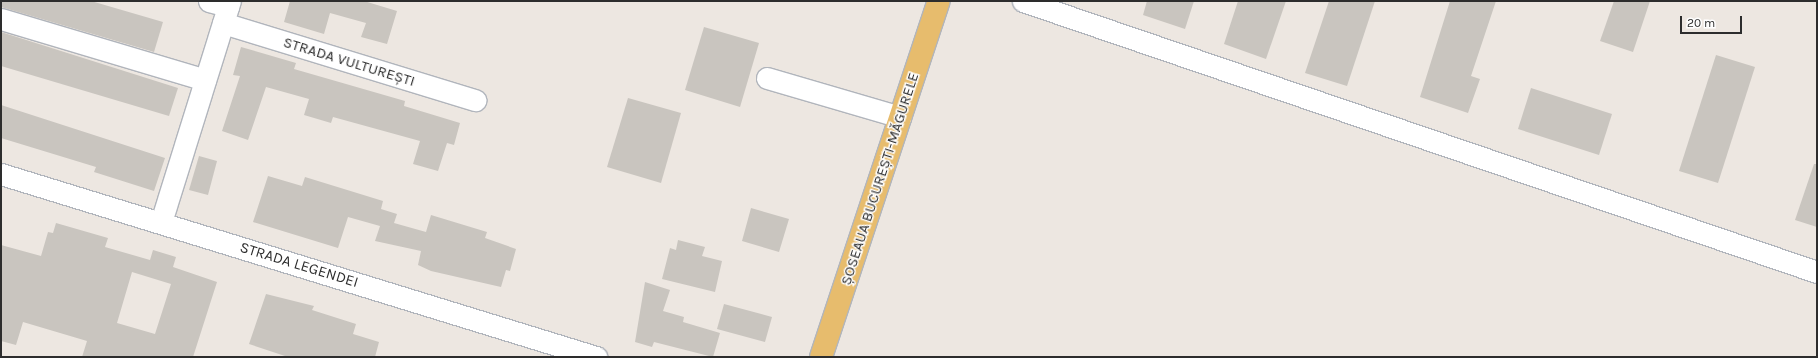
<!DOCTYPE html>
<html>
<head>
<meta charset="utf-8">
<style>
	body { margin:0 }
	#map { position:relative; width:1818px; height:358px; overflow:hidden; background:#ede7e1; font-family:Karla,sans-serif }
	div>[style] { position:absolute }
	.building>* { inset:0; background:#c9c5bf }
	.roads { filter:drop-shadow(1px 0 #b1b5bc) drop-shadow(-1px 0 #b1b5bc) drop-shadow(0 1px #b1b5bc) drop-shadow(0 -1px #b1b5bc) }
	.minor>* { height:21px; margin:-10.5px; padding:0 10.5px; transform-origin:10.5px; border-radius:10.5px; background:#fff }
	.major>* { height:22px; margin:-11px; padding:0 11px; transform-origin:11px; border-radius:11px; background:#e7bc6d }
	span { translate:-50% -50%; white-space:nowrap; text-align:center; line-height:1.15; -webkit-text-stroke:3px #fff; paint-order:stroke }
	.street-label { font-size:15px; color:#2d2d2d }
	.frame { position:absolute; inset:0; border:2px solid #2d2d2d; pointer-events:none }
	.scale { position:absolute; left:1680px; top:16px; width:62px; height:18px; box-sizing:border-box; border:2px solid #2d2d2d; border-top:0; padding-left:5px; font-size:12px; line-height:14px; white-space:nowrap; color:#2d2d2d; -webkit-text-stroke:3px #fff; paint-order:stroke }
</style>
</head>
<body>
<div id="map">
	<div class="building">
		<i style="clip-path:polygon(1px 1px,91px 1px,163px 22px,154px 52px,1px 7px)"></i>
		<i style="clip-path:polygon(290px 1px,364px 1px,397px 11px,387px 44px,361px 37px,366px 23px,330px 13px,324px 34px,284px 22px)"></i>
		<i style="clip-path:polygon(1147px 1px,1194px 1px,1185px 29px,1143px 15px)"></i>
		<i style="clip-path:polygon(1238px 1px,1286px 1px,1266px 59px,1224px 44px)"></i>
		<i style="clip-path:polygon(1329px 1px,1375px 1px,1347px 86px,1305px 73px)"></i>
		<i style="clip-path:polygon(1450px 1px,1496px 1px,1471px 76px,1480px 79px,1468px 113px,1420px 97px)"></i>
		<i style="clip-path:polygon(1614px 1px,1650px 1px,1633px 52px,1600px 41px)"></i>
		<i style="clip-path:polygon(704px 27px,759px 43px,740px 107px,685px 90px)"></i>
		<i style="clip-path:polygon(1px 32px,178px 88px,169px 116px,1px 66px)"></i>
		<i style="clip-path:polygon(241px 47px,296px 63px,294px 69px,405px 101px,404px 106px,460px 123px,454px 145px,447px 143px,438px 171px,413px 164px,420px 141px,333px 117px,331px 123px,304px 115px,309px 99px,266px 87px,248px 140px,222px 131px,240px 76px,233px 75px)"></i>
		<i style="clip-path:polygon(1716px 55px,1755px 67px,1718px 183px,1679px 171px)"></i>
		<i style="clip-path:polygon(1531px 88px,1612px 114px,1599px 155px,1518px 129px)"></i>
		<i style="clip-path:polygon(628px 98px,681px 113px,661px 183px,607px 167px)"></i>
		<i style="clip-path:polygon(1px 105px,165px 158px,154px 191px,94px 172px,96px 167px,1px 138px)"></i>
		<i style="clip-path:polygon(199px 156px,217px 161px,208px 195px,189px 190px)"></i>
		<i style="clip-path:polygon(1814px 164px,1817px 164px,1817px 227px,1795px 220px)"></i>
		<i style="clip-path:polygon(268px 176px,302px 186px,305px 177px,383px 201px,381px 209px,397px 214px,394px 223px,426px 232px,431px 215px,487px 232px,485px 238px,516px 249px,510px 271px,506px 270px,501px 287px,431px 271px,418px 265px,421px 251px,375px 241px,380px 226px,348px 217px,338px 248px,253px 222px)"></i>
		<i style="clip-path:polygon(751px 208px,789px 219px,779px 252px,742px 241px)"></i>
		<i style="clip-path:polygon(evenodd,56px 223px,108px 238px,105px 247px,150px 260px,153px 250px,176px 257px,173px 267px,217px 282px,193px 357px,82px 357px,87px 341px,23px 322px,16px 345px,1px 341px,1px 245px,41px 256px,48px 232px,53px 233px,56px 223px,132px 272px,171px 284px,155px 334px,117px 323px,132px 272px)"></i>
		<i style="clip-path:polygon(678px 240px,705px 247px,702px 256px,722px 261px,715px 292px,662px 279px,670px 248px,676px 250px)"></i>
		<i style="clip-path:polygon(645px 282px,670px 290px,663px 311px,684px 317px,683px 322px,720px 333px,713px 357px,654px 342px,652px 347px,635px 342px)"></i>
		<i style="clip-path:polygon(266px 294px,314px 306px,312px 310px,356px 324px,353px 334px,379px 342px,375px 357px,288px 357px,249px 344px)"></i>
		<i style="clip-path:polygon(724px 304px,772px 317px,765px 342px,717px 329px)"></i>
	</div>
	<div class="roads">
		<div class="minor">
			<i style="left:209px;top:1px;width:20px;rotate:15deg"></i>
			<i style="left:1023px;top:1px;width:839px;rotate:18.85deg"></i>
			<i style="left:1px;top:19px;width:213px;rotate:16.6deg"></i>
			<i style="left:223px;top:23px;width:264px;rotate:17deg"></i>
			<i style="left:767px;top:78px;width:139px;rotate:16.3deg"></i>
			<i style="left:1px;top:174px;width:623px;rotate:17.1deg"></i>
			<i style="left:161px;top:222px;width:232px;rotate:-72.7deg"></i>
		</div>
		<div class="major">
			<i style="left:821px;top:357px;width:375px;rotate:-71.7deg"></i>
		</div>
	</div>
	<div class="street-label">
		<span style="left:349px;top:62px;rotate:17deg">STRADA VULTUREȘTI</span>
		<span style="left:880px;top:179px;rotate:-72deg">ȘOSEAUA BUCUREȘTI-MĂGURELE</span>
		<span style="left:299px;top:265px;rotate:17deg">STRADA LEGENDEI</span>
	</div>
	<div class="frame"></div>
	<div class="scale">20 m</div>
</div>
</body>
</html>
